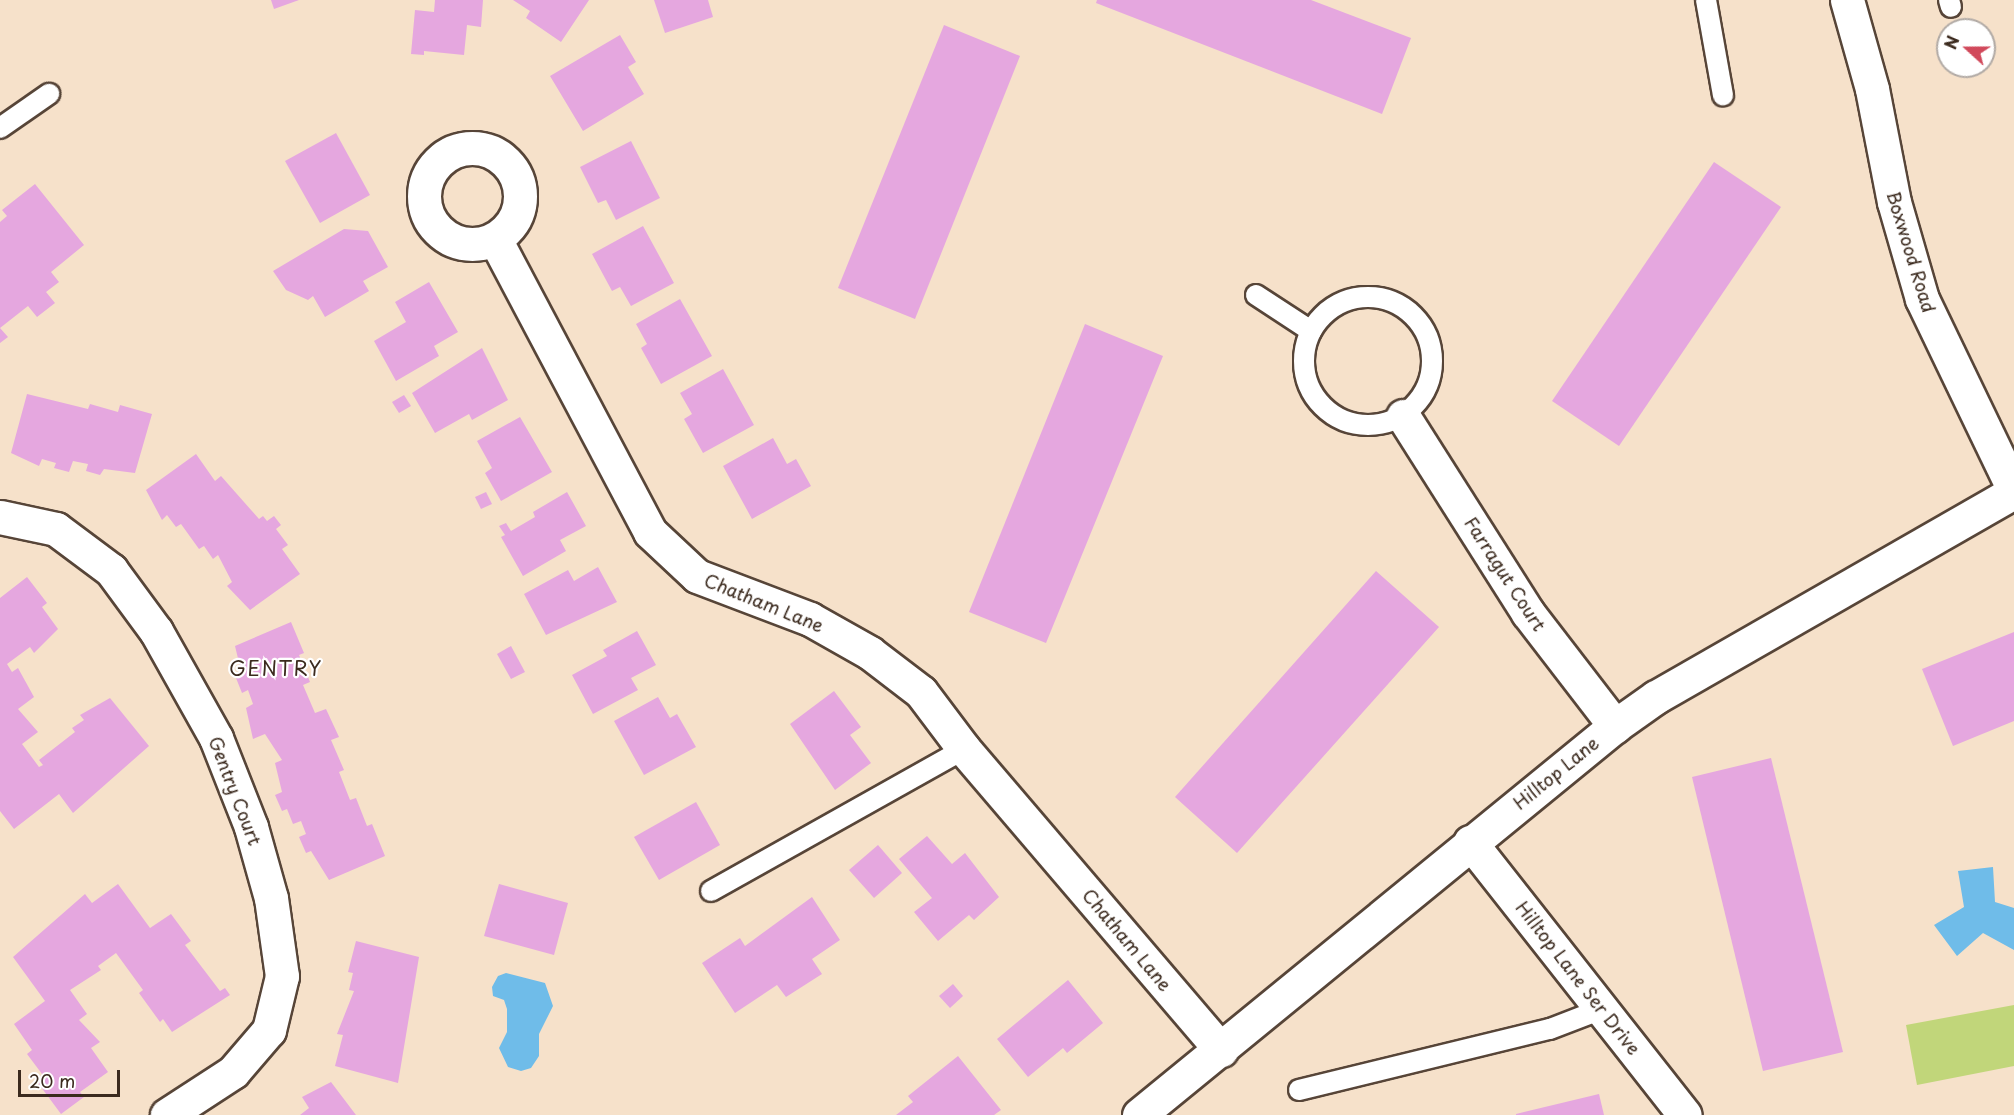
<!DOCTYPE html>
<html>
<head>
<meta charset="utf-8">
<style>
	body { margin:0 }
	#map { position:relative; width:2014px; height:1115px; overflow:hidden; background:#f6e1ca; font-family:"Playpen Sans",sans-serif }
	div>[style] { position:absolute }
	.green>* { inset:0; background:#c1d67a }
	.water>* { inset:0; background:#6fbce9 }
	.building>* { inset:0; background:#e5a7df }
	.roads { filter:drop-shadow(2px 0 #574538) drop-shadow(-2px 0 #574538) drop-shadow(0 2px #574538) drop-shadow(0 -2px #574538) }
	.lane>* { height:20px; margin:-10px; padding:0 10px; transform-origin:10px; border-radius:10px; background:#fff }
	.lane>.ring { margin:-10px; padding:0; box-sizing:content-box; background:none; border:20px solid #fff; border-radius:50% }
	.street>* { height:33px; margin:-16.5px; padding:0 16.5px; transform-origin:16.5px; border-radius:16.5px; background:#fff }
	.street>.ring { margin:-16.5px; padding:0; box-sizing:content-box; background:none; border:33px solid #fff; border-radius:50% }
	.secondary>* { height:33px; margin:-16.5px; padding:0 16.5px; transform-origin:16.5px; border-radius:16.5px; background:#fff }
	span { translate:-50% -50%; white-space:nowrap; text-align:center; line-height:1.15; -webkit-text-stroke:4.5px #fff; paint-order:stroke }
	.street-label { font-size:18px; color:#3b2a1e }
	.neighbourhood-label { font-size:20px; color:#3b2a1e; letter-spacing:1.5px }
	.north { position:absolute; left:1936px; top:18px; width:60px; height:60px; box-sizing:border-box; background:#fff; border:2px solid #b1aaa5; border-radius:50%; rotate:291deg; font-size:16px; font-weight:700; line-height:24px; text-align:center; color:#3b2a1e }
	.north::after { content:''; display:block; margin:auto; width:21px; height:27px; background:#d1495b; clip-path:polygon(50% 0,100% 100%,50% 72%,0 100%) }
	.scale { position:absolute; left:18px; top:1070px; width:102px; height:27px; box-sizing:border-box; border:3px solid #3b2a1e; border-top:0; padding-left:8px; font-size:18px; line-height:21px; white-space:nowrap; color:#3b2a1e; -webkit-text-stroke:4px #fff; paint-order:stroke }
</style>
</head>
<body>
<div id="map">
	<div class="green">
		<i style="clip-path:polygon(2014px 1005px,2014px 1066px,1917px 1085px,1906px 1025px)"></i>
	</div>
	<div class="water">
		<i style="clip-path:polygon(1993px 867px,1995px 902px,2014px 908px,2014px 950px,1983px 933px,1957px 956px,1934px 925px,1964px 907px,1958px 871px)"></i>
		<i style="clip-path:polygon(506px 973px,545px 983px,553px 1006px,539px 1034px,539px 1056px,531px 1068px,521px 1071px,508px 1067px,499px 1048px,507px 1032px,507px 1009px,504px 1000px,493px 996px,492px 987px,498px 976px)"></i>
	</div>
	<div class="building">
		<i style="clip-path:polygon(271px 0,299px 0,274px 9px)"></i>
		<i style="clip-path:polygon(435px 0,483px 0,481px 27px,467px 25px,464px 55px,424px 51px,424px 55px,411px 54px,415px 10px,434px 12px)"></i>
		<i style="clip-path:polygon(513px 0,589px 0,561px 42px,526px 18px,530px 11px)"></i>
		<i style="clip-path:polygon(654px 0,708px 0,713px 17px,665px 33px)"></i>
		<i style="clip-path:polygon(1097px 0,1311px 0,1411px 38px,1382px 114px,1096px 3px)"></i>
		<i style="clip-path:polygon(944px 25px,1020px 56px,915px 319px,838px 288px)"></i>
		<i style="clip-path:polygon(620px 35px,636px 62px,628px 67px,644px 94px,583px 131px,550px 76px)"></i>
		<i style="clip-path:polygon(336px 133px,370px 195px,320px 223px,285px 161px)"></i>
		<i style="clip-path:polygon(631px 141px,660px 198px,616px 220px,606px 200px,598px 203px,580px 167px)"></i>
		<i style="clip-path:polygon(1714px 162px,1781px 207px,1619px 446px,1552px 401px)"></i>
		<i style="clip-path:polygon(35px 184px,84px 245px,51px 272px,59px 282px,46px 292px,55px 303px,37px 317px,28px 306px,0 328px,8px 337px,0 343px,0 222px,7px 216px,2px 210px)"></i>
		<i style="clip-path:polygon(643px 226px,674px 283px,631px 306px,620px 287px,612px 291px,592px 254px)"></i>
		<i style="clip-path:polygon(344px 229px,368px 231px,388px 267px,363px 281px,369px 291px,325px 317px,313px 296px,308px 300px,286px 290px,273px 271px)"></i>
		<i style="clip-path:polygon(429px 282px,458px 332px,434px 346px,439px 356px,396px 381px,374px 341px,406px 322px,395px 302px)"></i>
		<i style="clip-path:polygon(680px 299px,712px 356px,661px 384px,641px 348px,647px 344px,636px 324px)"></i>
		<i style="clip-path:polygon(1085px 324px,1163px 356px,1046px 643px,969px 612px)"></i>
		<i style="clip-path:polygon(482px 348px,508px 400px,472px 420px,469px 414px,435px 433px,412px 393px)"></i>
		<i style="clip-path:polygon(723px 369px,754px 425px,703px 453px,684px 419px,692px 414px,680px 393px)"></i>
		<i style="clip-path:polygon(27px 394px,88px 409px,90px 404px,118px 412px,120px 405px,152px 414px,135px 473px,104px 469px,100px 475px,86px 471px,88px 464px,73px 461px,69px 472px,54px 468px,56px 463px,42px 459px,39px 466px,11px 453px)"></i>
		<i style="clip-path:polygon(404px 395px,411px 406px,399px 413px,392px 402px)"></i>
		<i style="clip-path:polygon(520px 417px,552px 472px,501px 501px,485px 473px,492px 468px,477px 441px)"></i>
		<i style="clip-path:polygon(773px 438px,787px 464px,796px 459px,811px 486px,752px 519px,723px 466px)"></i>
		<i style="clip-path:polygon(196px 454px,215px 481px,221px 476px,259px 519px,263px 516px,267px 521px,274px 516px,281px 525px,276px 529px,288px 545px,282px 549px,300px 574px,250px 610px,227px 586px,232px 582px,218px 555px,213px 559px,204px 546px,199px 549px,181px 524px,176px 527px,167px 515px,162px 520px,146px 490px)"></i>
		<i style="clip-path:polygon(486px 492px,492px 504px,481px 509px,475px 497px)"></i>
		<i style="clip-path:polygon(567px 492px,586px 526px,560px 540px,566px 551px,523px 576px,501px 537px,505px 535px,499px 526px,506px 523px,511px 531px,535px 517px,533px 512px)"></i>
		<i style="clip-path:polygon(598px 567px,617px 602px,546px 635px,524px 594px,568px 570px,574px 581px)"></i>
		<i style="clip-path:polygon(1376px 571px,1439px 627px,1237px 853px,1175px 797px)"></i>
		<i style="clip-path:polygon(27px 577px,47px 603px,42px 607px,58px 629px,34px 653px,30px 647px,7px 664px,12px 672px,18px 668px,34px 697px,18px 709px,38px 732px,22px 744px,39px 767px,43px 765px,39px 760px,75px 732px,72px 728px,84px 720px,80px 715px,110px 698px,149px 746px,73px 813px,59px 794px,14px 829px,0 811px,0 598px)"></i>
		<i style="clip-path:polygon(291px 622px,304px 653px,299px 655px,310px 682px,303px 685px,315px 713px,326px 709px,339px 737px,331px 740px,344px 770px,339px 772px,350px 800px,356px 798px,367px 826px,372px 824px,385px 856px,329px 880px,311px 851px,306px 853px,299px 837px,306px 834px,301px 821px,293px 824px,287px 809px,282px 811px,275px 795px,282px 792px,275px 763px,282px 760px,265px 734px,253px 739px,246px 708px,253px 704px,248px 690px,242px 693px,236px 678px,242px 675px,235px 646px)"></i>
		<i style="clip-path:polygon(637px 631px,656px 665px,631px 678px,638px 690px,593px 714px,572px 675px,607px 656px,603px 650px)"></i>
		<i style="clip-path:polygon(2014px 632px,2014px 721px,1953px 746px,1922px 669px)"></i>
		<i style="clip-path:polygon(511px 646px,525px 672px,511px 679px,497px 654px)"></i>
		<i style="clip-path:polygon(834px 691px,861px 727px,850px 735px,871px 763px,835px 790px,790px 724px)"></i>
		<i style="clip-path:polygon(658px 697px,670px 718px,677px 714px,696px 747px,644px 775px,614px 721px)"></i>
		<i style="clip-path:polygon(1771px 758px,1843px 1052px,1763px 1071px,1692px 777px)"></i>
		<i style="clip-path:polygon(696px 802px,720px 845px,659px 880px,634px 837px)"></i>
		<i style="clip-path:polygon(927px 836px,952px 864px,965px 853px,999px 897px,974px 920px,969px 915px,938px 941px,914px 912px,932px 898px,899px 859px)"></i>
		<i style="clip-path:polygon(878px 845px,902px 873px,874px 898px,849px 870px)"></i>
		<i style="clip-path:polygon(118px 884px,150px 928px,171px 914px,191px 941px,185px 945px,220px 991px,225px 988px,230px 995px,172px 1032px,163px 1019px,160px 1022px,139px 993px,143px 990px,116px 953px,98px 966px,101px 970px,70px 990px,87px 1014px,79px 1020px,100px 1042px,91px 1048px,108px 1072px,80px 1092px,84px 1097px,61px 1114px,38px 1083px,45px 1078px,27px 1054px,32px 1050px,14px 1024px,45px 1001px,13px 957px,85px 894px,92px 903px)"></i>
		<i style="clip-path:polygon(499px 884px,568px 903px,554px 955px,484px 936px)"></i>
		<i style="clip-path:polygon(812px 897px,840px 940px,812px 959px,822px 974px,786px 997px,777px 985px,735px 1013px,702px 963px,740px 938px,745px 946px)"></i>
		<i style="clip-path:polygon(356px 941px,419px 957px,398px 1083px,335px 1066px,343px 1035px,337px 1034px,354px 991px,349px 990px,353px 973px,348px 972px)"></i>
		<i style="clip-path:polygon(1068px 980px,1103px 1023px,1067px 1053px,1063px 1048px,1028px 1077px,997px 1039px)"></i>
		<i style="clip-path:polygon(953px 984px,963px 996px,950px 1008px,939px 996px)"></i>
		<i style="clip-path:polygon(958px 1056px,1001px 1110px,994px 1115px,896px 1115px,913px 1102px,908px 1096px)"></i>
		<i style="clip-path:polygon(331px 1082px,356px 1115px,300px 1115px,309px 1108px,302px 1097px)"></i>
		<i style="clip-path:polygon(1599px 1094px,1604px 1115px,1516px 1115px,1516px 1114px)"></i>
	</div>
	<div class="roads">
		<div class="lane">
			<i style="left:1706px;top:0;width:97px;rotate:79.9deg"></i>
			<i style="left:1949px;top:0;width:7px;rotate:74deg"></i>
			<i style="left:0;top:128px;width:60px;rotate:-34.8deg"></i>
			<i style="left:1256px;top:295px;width:66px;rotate:33.2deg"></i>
			<i class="ring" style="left:1304px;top:297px;width:108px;height:108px"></i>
			<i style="left:711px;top:891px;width:290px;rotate:-29.3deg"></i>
			<i style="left:1299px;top:1090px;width:258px;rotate:-13.7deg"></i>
			<i style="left:1550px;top:1029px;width:56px;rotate:-21deg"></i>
		</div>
		<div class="street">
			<i style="left:1847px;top:0;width:92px;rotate:74.3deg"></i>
			<i style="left:1872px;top:89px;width:115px;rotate:79deg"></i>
			<i style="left:1894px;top:202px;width:101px;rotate:73.9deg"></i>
			<i style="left:1922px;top:299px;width:212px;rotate:64.3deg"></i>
			<i class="ring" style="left:424px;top:148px;width:63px;height:63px"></i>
			<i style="left:495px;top:239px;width:331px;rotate:62.1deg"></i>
			<i style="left:650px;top:532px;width:64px;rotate:43.1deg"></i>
			<i style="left:697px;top:576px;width:121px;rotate:20.8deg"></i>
			<i style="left:810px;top:619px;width:69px;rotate:29.5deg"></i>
			<i style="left:870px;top:653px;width:64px;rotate:37.4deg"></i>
			<i style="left:921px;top:692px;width:71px;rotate:53deg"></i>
			<i style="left:964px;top:749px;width:396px;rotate:49.5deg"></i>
			<i style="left:1403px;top:416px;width:233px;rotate:57.6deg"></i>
			<i style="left:1528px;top:613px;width:143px;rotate:52.4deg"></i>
			<i style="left:0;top:517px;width:57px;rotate:12.1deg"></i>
			<i style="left:56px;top:529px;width:69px;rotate:36.7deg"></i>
			<i style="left:111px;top:570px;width:76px;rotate:53.6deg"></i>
			<i style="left:156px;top:631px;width:123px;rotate:60.7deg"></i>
			<i style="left:216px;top:738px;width:96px;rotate:68.5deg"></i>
			<i style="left:251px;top:827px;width:74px;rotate:74.3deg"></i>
			<i style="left:271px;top:898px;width:79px;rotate:82deg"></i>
			<i style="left:282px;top:976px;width:56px;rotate:103.5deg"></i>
			<i style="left:269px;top:1030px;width:55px;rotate:130.6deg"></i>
			<i style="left:233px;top:1072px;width:79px;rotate:146.9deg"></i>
			<i style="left:1470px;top:842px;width:347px;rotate:51.8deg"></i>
		</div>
		<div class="secondary">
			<i style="left:1139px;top:1115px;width:615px;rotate:-39.26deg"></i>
			<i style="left:1615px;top:726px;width:50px;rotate:-35.3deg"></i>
			<i style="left:1656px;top:697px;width:413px;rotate:-29.8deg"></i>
		</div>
	</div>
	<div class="street-label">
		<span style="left:1911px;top:252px;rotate:73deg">Boxwood Road</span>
		<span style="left:1505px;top:574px;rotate:57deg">Farragut Court</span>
		<span style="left:764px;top:603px;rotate:22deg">Chatham Lane</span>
		<span style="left:1556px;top:773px;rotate:-39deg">Hilltop Lane</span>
		<span style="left:235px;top:791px;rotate:69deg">Gentry Court</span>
		<span style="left:1127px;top:940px;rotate:50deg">Chatham Lane</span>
		<span style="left:1578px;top:978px;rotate:52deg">Hilltop Lane Ser Drive</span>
	</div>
	<div class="neighbourhood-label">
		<span style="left:276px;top:668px">GENTRY</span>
	</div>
	<div class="north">N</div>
	<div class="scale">20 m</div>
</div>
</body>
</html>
